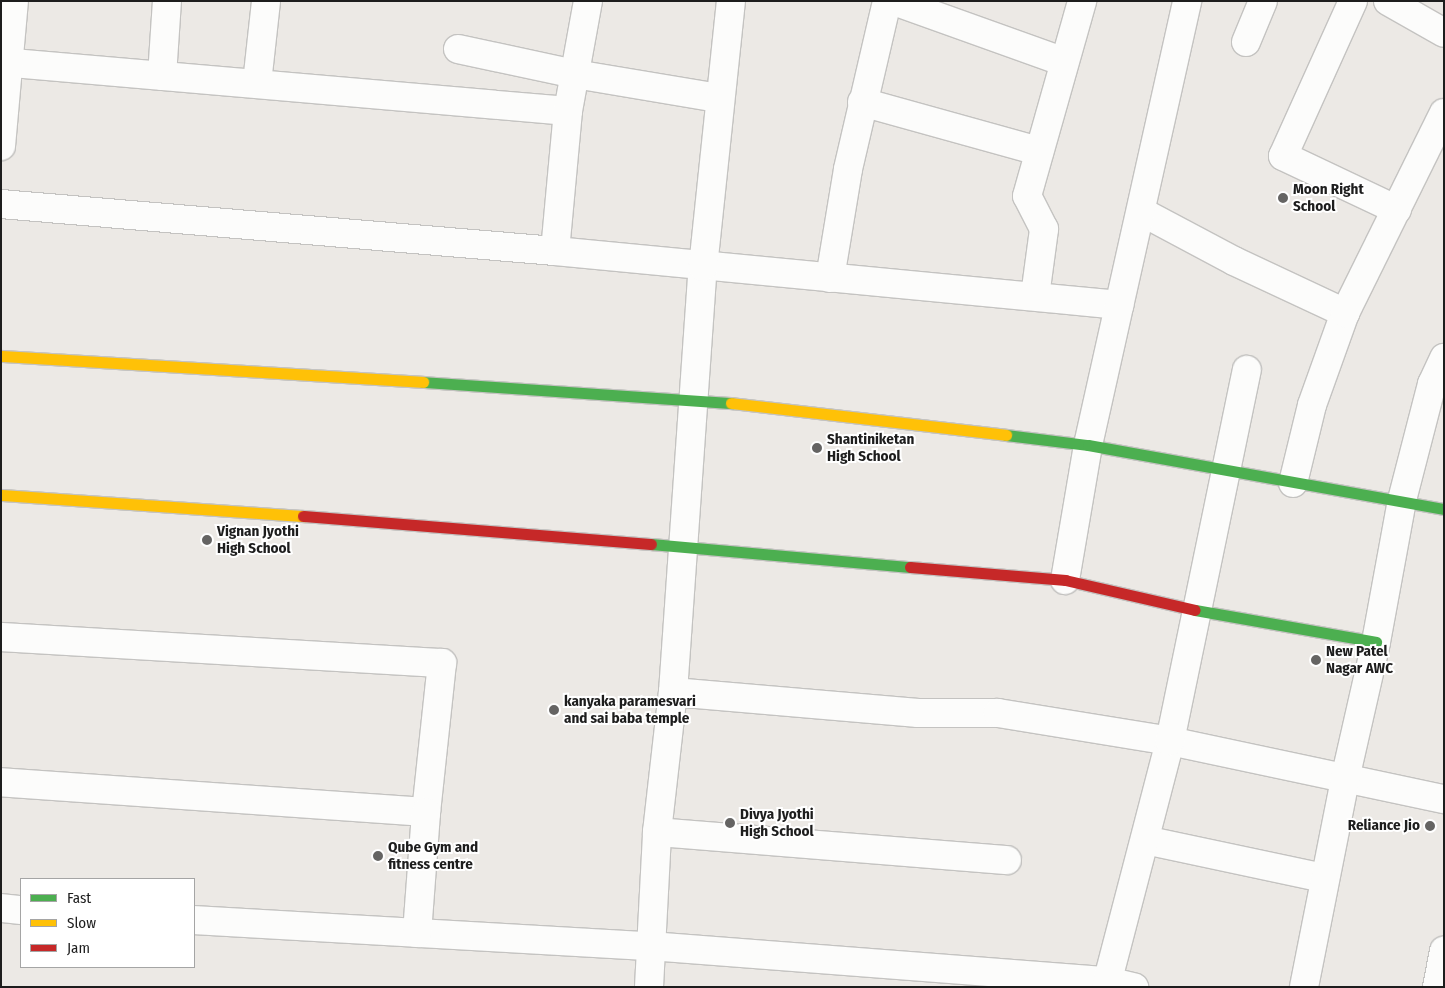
<!DOCTYPE html>
<html>
<head>
<meta charset="utf-8">
<style>
	body { margin:0 }
	#map { position:relative; width:1445px; height:988px; overflow:hidden; background:#ece9e5; font-family:"Fira Sans Condensed",sans-serif }
	div>[style] { position:absolute }
	.roads { filter:drop-shadow(1px 0 #c4c3c1) drop-shadow(-1px 0 #c4c3c1) drop-shadow(0 1px #c4c3c1) drop-shadow(0 -1px #c4c3c1) }
	.street>* { height:28px; margin:-14px; padding:0 14px; transform-origin:14px; border-radius:14px; background:#fcfcfb }
	.fast>* { height:11px; margin:-5.5px; padding:0 5.5px; transform-origin:5.5px; border-radius:5.5px; background:#4caf50 }
	.slow>* { height:11px; margin:-5.5px; padding:0 5.5px; transform-origin:5.5px; border-radius:5.5px; background:#ffc107 }
	.jam>* { height:11px; margin:-5.5px; padding:0 5.5px; transform-origin:5.5px; border-radius:5.5px; background:#c62828 }
	.dots>* { width:14px; height:14px; translate:-50% -50%; box-sizing:border-box; border:2px solid #fff; border-radius:50% }
	span { translate:-50% -50%; white-space:nowrap; text-align:center; line-height:1.15; -webkit-text-stroke:4px #fff; paint-order:stroke }
	.poi-label { font-size:15px; color:#1d1d1d; font-weight:700 }
	.left { translate:0 -50%; text-align:left }
	.right { translate:-100% -50%; text-align:right }
	.frame { position:absolute; inset:0; border:2px solid #1d1d1d; pointer-events:none }
	.legend { position:absolute; left:20px; top:878px; width:175px; height:90px; box-sizing:border-box; background:#fff; border:1px solid #a5a5a5; margin:0; padding:6px 9px; list-style:none; font-size:15px; color:#1d1d1d }
	.legend li { display:flex; align-items:center; gap:10px; height:25px }
	.legend b { width:25px; border:1px solid #a5a5a5 }
</style>
</head>
<body>
<div id="map">
	<div class="roads">
		<div class="street">
			<i style="left:894px;top:1px;width:181px;rotate:19.7deg"></i>
			<i style="left:1353px;top:1px;width:170px;rotate:114.3deg"></i>
			<i style="left:1283px;top:156px;width:126px;rotate:25.3deg"></i>
			<i style="left:1388px;top:1px;width:64px;rotate:29.7deg"></i>
			<i style="left:1246px;top:42px;width:44px;rotate:-67.5deg"></i>
			<i style="left:458px;top:49px;width:120px;rotate:12.1deg"></i>
			<i style="left:575px;top:74px;width:146px;rotate:9.5deg"></i>
			<i style="left:1px;top:62px;width:569px;rotate:4.94deg"></i>
			<i style="left:162px;top:76px;width:75px;rotate:-86.2deg"></i>
			<i style="left:257px;top:83px;width:82px;rotate:-83.7deg"></i>
			<i style="left:862px;top:102px;width:184px;rotate:15.5deg"></i>
			<i style="left:1px;top:146px;width:146px;rotate:-84.9deg"></i>
			<i style="left:1px;top:204px;width:556px;rotate:4.85deg"></i>
			<i style="left:555px;top:251px;width:567px;rotate:5.47deg"></i>
			<i style="left:1142px;top:212px;width:104px;rotate:28deg"></i>
			<i style="left:1234px;top:261px;width:123px;rotate:25.1deg"></i>
			<i style="left:555px;top:251px;width:141px;rotate:-84.7deg"></i>
			<i style="left:568px;top:111px;width:112px;rotate:-79.7deg"></i>
			<i style="left:830px;top:278px;width:110px;rotate:-80.6deg"></i>
			<i style="left:848px;top:169px;width:172px;rotate:-76.9deg"></i>
			<i style="left:1035px;top:296px;width:68px;rotate:-82.3deg"></i>
			<i style="left:1044px;top:229px;width:37px;rotate:-117deg"></i>
			<i style="left:1027px;top:196px;width:203px;rotate:-74.2deg"></i>
			<i style="left:1293px;top:483px;width:80px;rotate:-76.3deg"></i>
			<i style="left:1312px;top:405px;width:98px;rotate:-70.3deg"></i>
			<i style="left:1345px;top:313px;width:223px;rotate:-63.7deg"></i>
			<i style="left:1065px;top:580px;width:137px;rotate:-80.3deg"></i>
			<i style="left:1088px;top:445px;width:455px;rotate:-77.4deg"></i>
			<i style="left:1px;top:637px;width:442px;rotate:3.4deg"></i>
			<i style="left:442px;top:663px;width:150px;rotate:96.1deg"></i>
			<i style="left:426px;top:812px;width:426px;rotate:-176deg"></i>
			<i style="left:673px;top:692px;width:246px;rotate:4.9deg"></i>
			<i style="left:918px;top:713px;width:80px"></i>
			<i style="left:998px;top:713px;width:174px;rotate:9.2deg"></i>
			<i style="left:1170px;top:741px;width:280px;rotate:12deg"></i>
			<i style="left:657px;top:832px;width:351px;rotate:4.6deg"></i>
			<i style="left:1145px;top:840px;width:183px;rotate:12deg"></i>
			<i style="left:1px;top:908px;width:20px;rotate:6deg"></i>
			<i style="left:194px;top:920px;width:457px;rotate:3.3deg"></i>
			<i style="left:650px;top:946px;width:458px;rotate:4.4deg"></i>
			<i style="left:1107px;top:981px;width:28px;rotate:13deg"></i>
			<i style="left:417px;top:933px;width:121px;rotate:-85.7deg"></i>
			<i style="left:649px;top:987px;width:155px;rotate:-87deg"></i>
			<i style="left:657px;top:832px;width:141px;rotate:-83.5deg"></i>
			<i style="left:673px;top:692px;width:426px;rotate:-86deg"></i>
			<i style="left:703px;top:267px;width:267px;rotate:-84deg"></i>
			<i style="left:1106px;top:987px;width:254px;rotate:-75.4deg"></i>
			<i style="left:1170px;top:741px;width:379px;rotate:-78.3deg"></i>
			<i style="left:1304px;top:987px;width:212px;rotate:-78.8deg"></i>
			<i style="left:1345px;top:779px;width:140px;rotate:-77.2deg"></i>
			<i style="left:1376px;top:642px;width:144px;rotate:-79.6deg"></i>
			<i style="left:1402px;top:500px;width:120px;rotate:-75.5deg"></i>
			<i style="left:1432px;top:384px;width:29px;rotate:-65deg"></i>
			<i style="left:1437px;top:987px;width:37px;rotate:-79deg"></i>
		</div>
		<div class="fast">
			<i style="left:423px;top:382px;width:309px;rotate:3.9deg"></i>
			<i style="left:1006px;top:435px;width:83px;rotate:7deg"></i>
			<i style="left:1088px;top:445px;width:362px;rotate:10.2deg"></i>
			<i style="left:651px;top:544px;width:260px;rotate:5.1deg"></i>
			<i style="left:1195px;top:610px;width:184px;rotate:10deg"></i>
		</div>
		<div class="slow">
			<i style="left:1px;top:356px;width:423px;rotate:3.5deg"></i>
			<i style="left:731px;top:403px;width:277px;rotate:6.6deg"></i>
			<i style="left:1px;top:495px;width:303px;rotate:4deg"></i>
		</div>
		<div class="jam">
			<i style="left:303px;top:516px;width:349px;rotate:4.6deg"></i>
			<i style="left:910px;top:567px;width:156px;rotate:4.8deg"></i>
			<i style="left:1065px;top:580px;width:133px;rotate:13deg"></i>
		</div>
	</div>
	<div class="dots">
		<i style="left:1283px;top:198px;background:#656463"></i>
		<i style="left:817px;top:448px;background:#656463"></i>
		<i style="left:207px;top:540px;background:#656463"></i>
		<i style="left:1316px;top:660px;background:#656463"></i>
		<i style="left:554px;top:710px;background:#656463"></i>
		<i style="left:730px;top:823px;background:#656463"></i>
		<i style="left:1430px;top:826px;background:#656463"></i>
		<i style="left:378px;top:856px;background:#656463"></i>
	</div>
	<div class="poi-label">
		<span class="left" style="left:1293px;top:198px">Moon Right<br>School</span>
		<span class="left" style="left:827px;top:448px">Shantiniketan<br>High School</span>
		<span class="left" style="left:217px;top:540px">Vignan Jyothi<br>High School</span>
		<span class="left" style="left:1326px;top:660px">New Patel<br>Nagar AWC</span>
		<span class="left" style="left:564px;top:710px">kanyaka paramesvari<br>and sai baba temple</span>
		<span class="left" style="left:740px;top:823px">Divya Jyothi<br>High School</span>
		<span class="right" style="left:1420px;top:826px">Reliance Jio</span>
		<span class="left" style="left:388px;top:856px">Qube Gym and<br>fitness centre</span>
	</div>
	<div class="frame"></div>
	<ul class="legend">
	<li><b style="height:6px;background:#4caf50"></b>Fast</li>
	<li><b style="height:6px;background:#ffc107"></b>Slow</li>
	<li><b style="height:6px;background:#c62828"></b>Jam</li>
	</ul>
</div>
</body>
</html>
